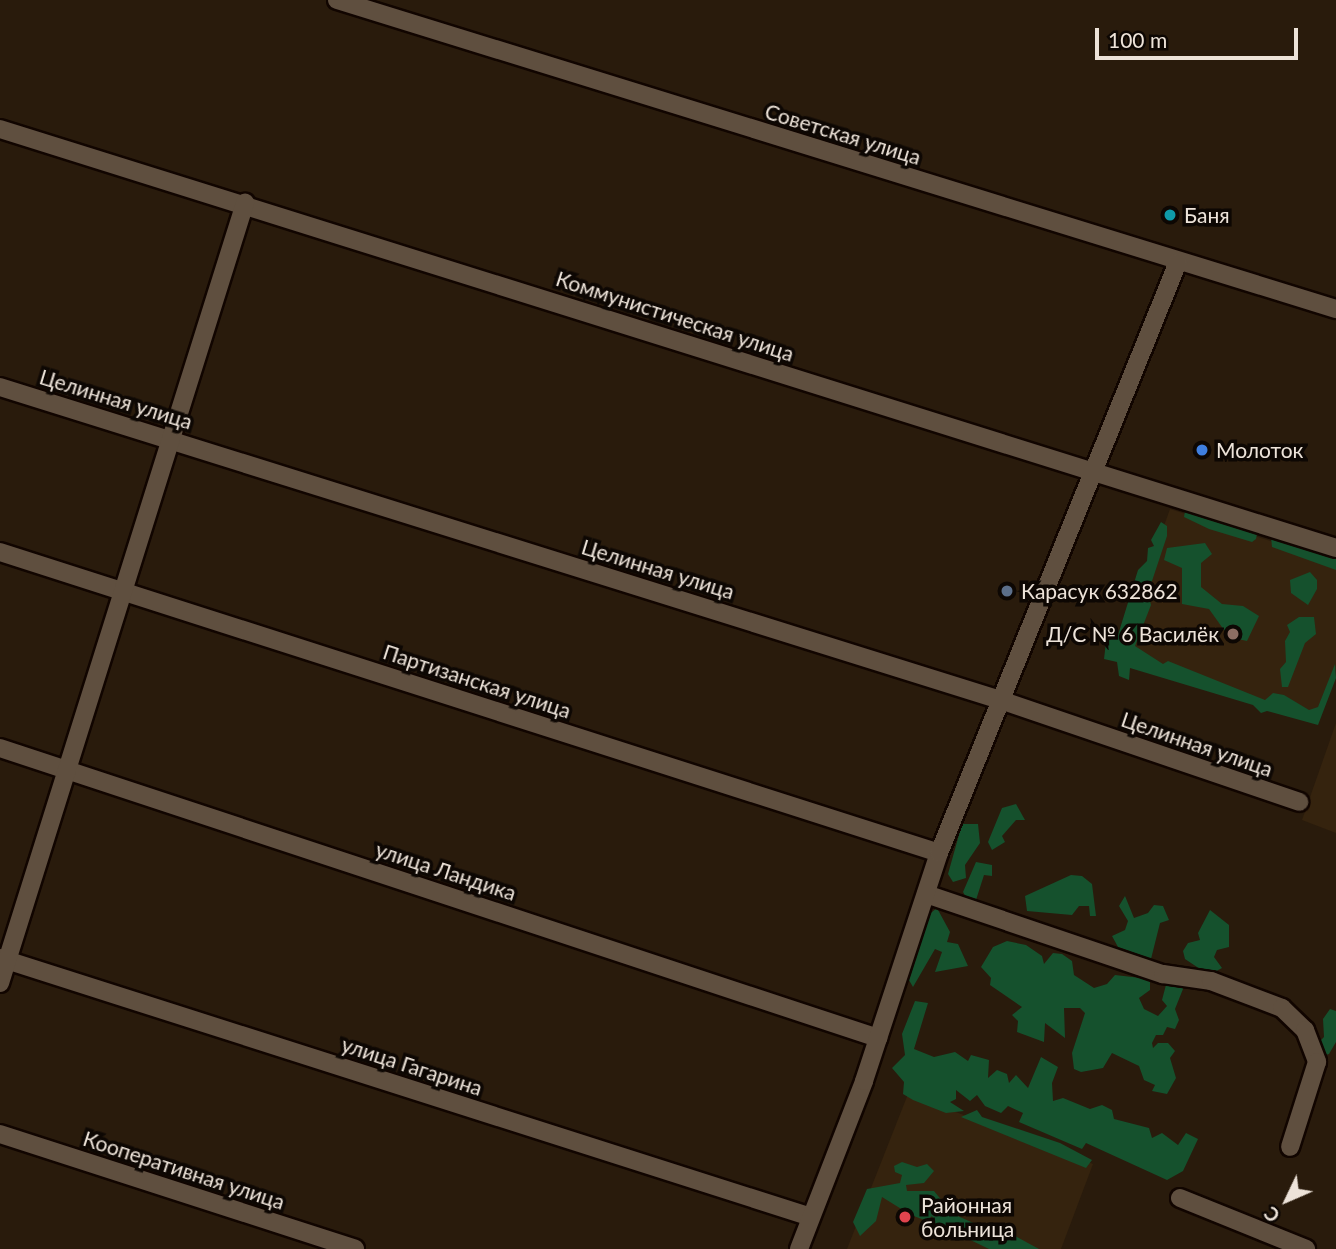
<!DOCTYPE html>
<html>
<head>
<meta charset="utf-8">
<style>
	body { margin:0 }
	#map { position:relative; width:1336px; height:1249px; overflow:hidden; background:#291b0c; font-family:Lato,sans-serif }
	div>[style] { position:absolute }
	.built>* { inset:0; background:#35230e }
	.green>* { inset:0; background:#15512d }
	.roads { filter:drop-shadow(2px 0 #110500) drop-shadow(-2px 0 #110500) drop-shadow(0 2px #110500) drop-shadow(0 -2px #110500) }
	.minor>* { height:18px; margin:-9px; padding:0 9px; transform-origin:9px; border-radius:9px; background:#5f4f3f }
	.dots>* { width:19px; height:19px; translate:-50% -50%; box-sizing:border-box; border:4px solid #0d0703; border-radius:50% }
	span { translate:-50% -50%; white-space:nowrap; text-align:center; line-height:1.15; -webkit-text-stroke:7px #0d0703; paint-order:stroke }
	.street-label { font-size:21px; color:#ede3d9 }
	.poi-label { font-size:21px; color:#ede3d9 }
	.left { translate:0 -50%; text-align:left }
	.right { translate:-100% -50%; text-align:right }
	.north { position:absolute; left:1252px; top:1165px; width:70px; height:70px; -webkit-text-stroke:5px #0d0703; paint-order:stroke; rotate:226deg; font-size:19px; font-weight:700; line-height:28px; text-align:center; color:#ede3d9 }
	.north::after { content:''; display:block; margin:auto; width:24px; height:32px; background:#ede3d9; clip-path:polygon(50% 0,100% 100%,50% 72%,0 100%) }
	.scale { position:absolute; left:1095px; top:28px; width:203px; height:32px; box-sizing:border-box; border:4px solid #ede3d9; border-top:0; padding-left:9px; font-size:21px; line-height:24px; white-space:nowrap; color:#ede3d9; -webkit-text-stroke:5px #0d0703; paint-order:stroke }
</style>
</head>
<body>
<div id="map">
	<div class="built">
		<i style="clip-path:polygon(1170px 509px,1336px 562px,1336px 668px,1315px 722px,1128px 660px,1134px 609px)"></i>
		<i style="clip-path:polygon(1336px 723px,1336px 833px,1302px 820px)"></i>
		<i style="clip-path:polygon(908px 1094px,1093px 1164px,1061px 1249px,847px 1249px)"></i>
	</div>
	<div class="green">
		<i style="clip-path:polygon(1185px 511px,1247px 529px,1257px 534px,1256px 539px,1252px 542px,1209px 529px,1184px 517px)"></i>
		<i style="clip-path:polygon(1161px 522px,1167px 526px,1167px 536px,1148px 593px,1151px 605px,1135px 646px,1163px 664px,1168px 661px,1265px 700px,1273px 693px,1284px 695px,1309px 710px,1318px 707px,1335px 664px,1336px 678px,1318px 725px,1267px 711px,1261px 713px,1253px 705px,1130px 668px,1129px 680px,1119px 676px,1117px 662px,1104px 659px,1106px 642px,1118px 635px,1138px 570px,1147px 561px,1148px 548px,1154px 546px,1151px 540px)"></i>
		<i style="clip-path:polygon(1271px 537px,1336px 559px,1336px 570px,1272px 547px)"></i>
		<i style="clip-path:polygon(1205px 543px,1212px 554px,1201px 563px,1201px 587px,1222px 604px,1243px 606px,1259px 616px,1247px 641px,1229px 637px,1209px 609px,1182px 604px,1182px 568px,1164px 560px,1167px 548px)"></i>
		<i style="clip-path:polygon(1310px 572px,1317px 580px,1317px 589px,1308px 605px,1291px 593px,1290px 580px)"></i>
		<i style="clip-path:polygon(1299px 617px,1314px 617px,1316px 634px,1305px 643px,1288px 687px,1282px 687px,1280px 669px,1286px 662px,1285px 641px,1290px 632px,1287px 625px)"></i>
		<i style="clip-path:polygon(1016px 804px,1025px 820px,1016px 820px,1002px 836px,1005px 842px,992px 850px,988px 842px,1002px 808px)"></i>
		<i style="clip-path:polygon(962px 824px,978px 824px,980px 843px,965px 865px,966px 878px,953px 882px,948px 874px)"></i>
		<i style="clip-path:polygon(976px 862px,992px 865px,992px 876px,984px 875px,976px 900px,967px 899px,963px 892px)"></i>
		<i style="clip-path:polygon(1071px 875px,1082px 876px,1092px 884px,1096px 916px,1090px 916px,1089px 906px,1079px 906px,1072px 915px,1027px 911px,1025px 896px)"></i>
		<i style="clip-path:polygon(1125px 896px,1134px 918px,1148px 913px,1154px 905px,1163px 906px,1169px 920px,1160px 923px,1151px 959px,1118px 947px,1112px 936px,1125px 930px,1128px 921px,1119px 906px)"></i>
		<i style="clip-path:polygon(937px 908px,950px 932px,947px 942px,958px 944px,968px 966px,935px 972px,942px 952px,935px 949px,913px 987px,906px 975px,922px 920px)"></i>
		<i style="clip-path:polygon(1210px 910px,1229px 925px,1229px 947px,1217px 950px,1214px 957px,1222px 968px,1209px 975px,1185px 959px,1183px 951px,1188px 943px,1200px 940px,1198px 933px)"></i>
		<i style="clip-path:polygon(1007px 941px,1026px 945px,1042px 956px,1044px 964px,1053px 953px,1062px 954px,1072px 961px,1074px 975px,1094px 988px,1107px 984px,1115px 975px,1150px 979px,1150px 990px,1139px 998px,1144px 1009px,1158px 1016px,1167px 1006px,1162px 1000px,1167px 981px,1180px 981px,1183px 989px,1175px 1009px,1179px 1020px,1175px 1029px,1167px 1027px,1163px 1035px,1156px 1035px,1152px 1043px,1153px 1048px,1158px 1043px,1168px 1043px,1175px 1051px,1170px 1058px,1176px 1078px,1167px 1094px,1152px 1091px,1155px 1085px,1144px 1080px,1139px 1066px,1112px 1053px,1103px 1068px,1081px 1072px,1074px 1069px,1072px 1053px,1085px 1013px,1080px 1008px,1064px 1008px,1065px 1038px,1045px 1023px,1044px 1042px,1017px 1032px,1018px 1021px,1012px 1015px,1022px 1007px,990px 985px,991px 978px,981px 967px,993px 947px)"></i>
		<i style="clip-path:polygon(915px 1001px,928px 1003px,914px 1049px,934px 1057px,955px 1052px,968px 1061px,971px 1055px,989px 1060px,988px 1078px,997px 1070px,1007px 1074px,1009px 1083px,1016px 1075px,1028px 1088px,1041px 1057px,1058px 1067px,1052px 1083px,1053px 1101px,1063px 1098px,1090px 1109px,1102px 1105px,1112px 1110px,1114px 1119px,1149px 1128px,1152px 1138px,1162px 1133px,1178px 1145px,1186px 1133px,1198px 1139px,1183px 1171px,1167px 1180px,1086px 1143px,1082px 1149px,1019px 1122px,1023px 1113px,1008px 1106px,1001px 1113px,985px 1106px,977px 1095px,970px 1101px,956px 1090px,956px 1099px,950px 1102px,964px 1111px,946px 1113px,913px 1100px,903px 1094px,904px 1082px,892px 1068px,905px 1055px,902px 1034px)"></i>
		<i style="clip-path:polygon(1330px 1009px,1336px 1011px,1336px 1042px,1329px 1054px,1322px 1056px,1318px 1043px,1324px 1037px,1323px 1019px)"></i>
		<i style="clip-path:polygon(977px 1110px,982px 1117px,1060px 1143px,1092px 1160px,1086px 1168px,961px 1117px)"></i>
		<i style="clip-path:polygon(902px 1162px,917px 1167px,927px 1164px,934px 1171px,924px 1183px,906px 1185px,907px 1191px,934px 1191px,953px 1214px,994px 1232px,995px 1225px,1039px 1249px,989px 1249px,956px 1233px,953px 1224px,938px 1229px,932px 1216px,927px 1221px,911px 1215px,882px 1197px,876px 1221px,860px 1236px,853px 1222px,867px 1189px,900px 1183px,902px 1175px,895px 1172px,894px 1166px)"></i>
	</div>
	<div class="roads">
		<div class="minor">
			<i style="left:337px;top:0;width:1046px;rotate:17.19deg"></i>
			<i style="left:0;top:129px;width:1400px;rotate:17.41deg"></i>
			<i style="left:0;top:387px;width:1051px;rotate:17.38deg"></i>
			<i style="left:1003px;top:701px;width:313px;rotate:18.8deg"></i>
			<i style="left:0;top:552px;width:986px;rotate:17.77deg"></i>
			<i style="left:0;top:748px;width:925px;rotate:18.28deg"></i>
			<i style="left:926px;top:894px;width:250px;rotate:18.7deg"></i>
			<i style="left:1163px;top:974px;width:49px;rotate:8.3deg"></i>
			<i style="left:1211px;top:981px;width:76px;rotate:20.8deg"></i>
			<i style="left:1282px;top:1008px;width:32px;rotate:44deg"></i>
			<i style="left:1305px;top:1030px;width:34px;rotate:69deg"></i>
			<i style="left:1317px;top:1062px;width:89px;rotate:107.6deg"></i>
			<i style="left:0;top:958px;width:851px;rotate:17.71deg"></i>
			<i style="left:0;top:983px;width:818px;rotate:-72.56deg"></i>
			<i style="left:0;top:1134px;width:373px;rotate:17.9deg"></i>
			<i style="left:1180px;top:1198px;width:136px;rotate:22deg"></i>
			<i style="left:799px;top:1249px;width:180px;rotate:-68.8deg"></i>
			<i style="left:864px;top:1081px;width:240px;rotate:-71.8deg"></i>
			<i style="left:939px;top:853px;width:637px;rotate:-67.98deg"></i>
		</div>
	</div>
	<div class="dots">
		<i style="left:1170px;top:215px;background:#0f9aa8"></i>
		<i style="left:1202px;top:450px;background:#3f7fe0"></i>
		<i style="left:1007px;top:591px;background:#5c6f8a"></i>
		<i style="left:1233px;top:634px;background:#8d6e63"></i>
		<i style="left:905px;top:1217px;background:#e0444e"></i>
	</div>
	<div class="street-label">
		<span style="left:843px;top:134px;rotate:17deg">Советская улица</span>
		<span style="left:675px;top:316px;rotate:18deg">Коммунистическая улица</span>
		<span style="left:116px;top:399px;rotate:17deg">Целинная улица</span>
		<span style="left:658px;top:569px;rotate:17deg">Целинная улица</span>
		<span style="left:477px;top:681px;rotate:18deg">Партизанская улица</span>
		<span style="left:1197px;top:744px;rotate:19deg">Целинная улица</span>
		<span style="left:446px;top:871px;rotate:18deg">улица Ландика</span>
		<span style="left:412px;top:1066px;rotate:18deg">улица Гагарина</span>
		<span style="left:184px;top:1170px;rotate:18deg">Кооперативная улица</span>
	</div>
	<div class="poi-label">
		<span class="left" style="left:1184px;top:215px">Баня</span>
		<span class="left" style="left:1216px;top:450px">Молоток</span>
		<span class="left" style="left:1021px;top:591px">Карасук 632862</span>
		<span class="right" style="left:1219px;top:634px">Д/С № 6 Василёк</span>
		<span class="left" style="left:921px;top:1217px">Районная<br>больница</span>
	</div>
	<div class="north">С</div>
	<div class="scale">100 m</div>
</div>
</body>
</html>
